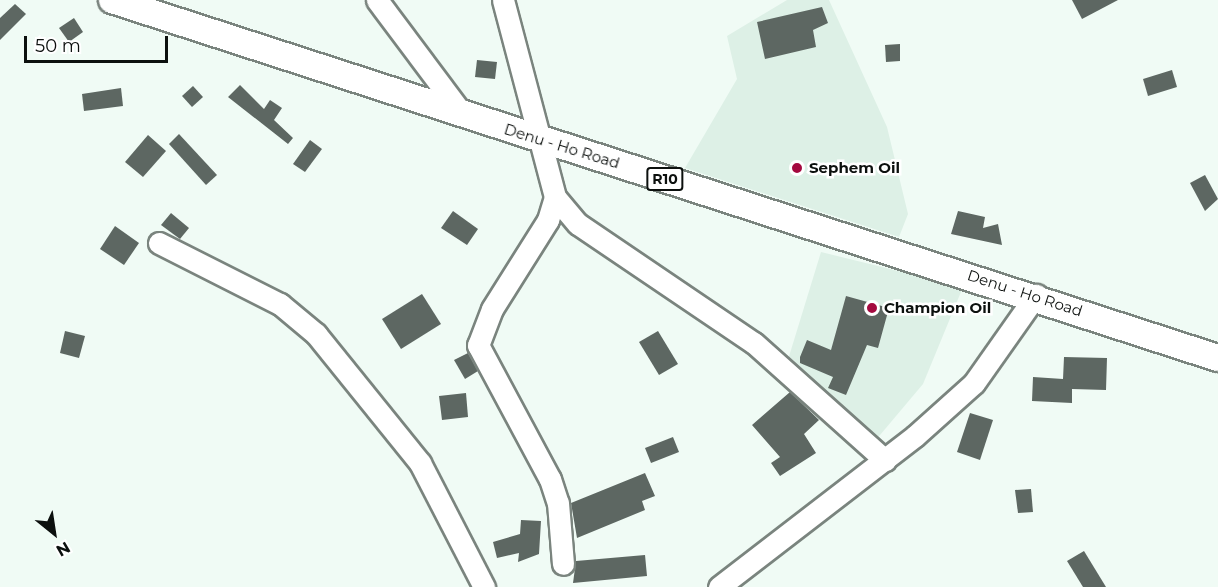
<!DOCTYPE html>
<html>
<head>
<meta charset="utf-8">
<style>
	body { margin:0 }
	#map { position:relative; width:1218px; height:587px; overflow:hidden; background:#f0fbf5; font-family:Montserrat,sans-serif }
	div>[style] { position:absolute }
	.built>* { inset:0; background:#ddf0e6 }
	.building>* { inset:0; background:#5d6762 }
	.roads { filter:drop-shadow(2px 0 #7a847e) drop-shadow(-2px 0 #7a847e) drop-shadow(0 2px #7a847e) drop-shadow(0 -2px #7a847e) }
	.minor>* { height:21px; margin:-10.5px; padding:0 10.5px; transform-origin:10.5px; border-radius:10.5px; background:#fff }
	.major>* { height:26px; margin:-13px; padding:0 13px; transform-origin:13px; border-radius:13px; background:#fff }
	.dots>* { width:16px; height:16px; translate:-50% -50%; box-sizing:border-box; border:3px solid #fff; border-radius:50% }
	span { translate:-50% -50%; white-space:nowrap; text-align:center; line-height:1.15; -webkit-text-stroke:5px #fff; paint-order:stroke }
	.shield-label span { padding:2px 4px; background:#fff; border:2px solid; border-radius:4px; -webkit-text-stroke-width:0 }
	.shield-label { font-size:14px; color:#0c100e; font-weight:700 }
	.street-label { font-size:15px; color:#0c100e }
	.poi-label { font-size:15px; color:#0c100e; font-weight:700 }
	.left { translate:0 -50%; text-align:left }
	.north { position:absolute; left:24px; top:503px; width:60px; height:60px; -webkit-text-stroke:4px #fff; paint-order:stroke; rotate:150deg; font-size:16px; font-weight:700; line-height:24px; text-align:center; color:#0c100e }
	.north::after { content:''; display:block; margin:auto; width:21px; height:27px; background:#0c100e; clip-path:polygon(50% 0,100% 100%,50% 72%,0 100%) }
	.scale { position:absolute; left:24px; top:36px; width:144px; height:27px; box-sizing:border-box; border:3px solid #0c100e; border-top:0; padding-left:8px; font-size:18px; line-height:21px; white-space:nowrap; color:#0c100e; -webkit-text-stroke:4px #fff; paint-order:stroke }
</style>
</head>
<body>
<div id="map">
	<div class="built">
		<i style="clip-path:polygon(787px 0,829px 0,887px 127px,908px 214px,899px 237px,685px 168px,737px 79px,727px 36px)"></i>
		<i style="clip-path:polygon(821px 252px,963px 287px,923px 384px,875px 441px,787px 363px)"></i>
	</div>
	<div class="building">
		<i style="clip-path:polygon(1072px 0,1118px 0,1082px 19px)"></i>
		<i style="clip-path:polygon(15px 4px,26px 14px,0 40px,0 18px)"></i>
		<i style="clip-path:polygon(822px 7px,828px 23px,813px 30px,816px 47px,765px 59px,757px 22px)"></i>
		<i style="clip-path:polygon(74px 18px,83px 32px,69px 42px,59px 28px)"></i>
		<i style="clip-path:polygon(900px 44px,900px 61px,886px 62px,885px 45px)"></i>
		<i style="clip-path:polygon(477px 60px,497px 62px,495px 79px,475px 77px)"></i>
		<i style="clip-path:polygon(1172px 70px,1177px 87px,1148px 96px,1143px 79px)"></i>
		<i style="clip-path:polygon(240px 85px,264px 109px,270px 100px,282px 108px,274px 120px,293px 138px,288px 144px,228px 97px)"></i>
		<i style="clip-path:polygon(193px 86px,203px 97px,192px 107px,182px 96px)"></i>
		<i style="clip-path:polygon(121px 88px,123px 106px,84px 111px,82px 94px)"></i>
		<i style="clip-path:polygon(179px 134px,217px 175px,206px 185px,169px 144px)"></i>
		<i style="clip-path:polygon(148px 135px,166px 151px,143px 177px,125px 162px)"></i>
		<i style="clip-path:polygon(310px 140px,322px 149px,305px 172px,293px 164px)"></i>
		<i style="clip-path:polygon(1205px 175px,1218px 199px,1205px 211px,1190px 183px)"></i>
		<i style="clip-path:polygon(453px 211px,478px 229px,467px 245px,441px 228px)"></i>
		<i style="clip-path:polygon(958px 211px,985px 217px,983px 228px,998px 224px,1002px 245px,951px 234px)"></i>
		<i style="clip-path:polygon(171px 213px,189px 228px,180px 239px,161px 225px)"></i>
		<i style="clip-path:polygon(115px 226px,139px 243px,124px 265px,100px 249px)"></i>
		<i style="clip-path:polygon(422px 294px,441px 324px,401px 349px,382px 319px)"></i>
		<i style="clip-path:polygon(846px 296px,889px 308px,878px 348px,867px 345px,846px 395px,828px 388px,833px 377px,800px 363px,800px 357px,807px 340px,831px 350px)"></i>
		<i style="clip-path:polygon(65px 331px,85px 336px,79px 358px,60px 353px)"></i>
		<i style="clip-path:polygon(658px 331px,678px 364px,659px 375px,639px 342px)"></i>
		<i style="clip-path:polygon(468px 353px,478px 371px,465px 379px,454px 360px)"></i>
		<i style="clip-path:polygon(1064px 357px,1107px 358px,1106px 390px,1072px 389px,1072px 403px,1032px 401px,1033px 377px,1063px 379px)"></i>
		<i style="clip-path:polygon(790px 392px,819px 420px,804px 434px,816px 453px,780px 476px,771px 463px,780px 457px,752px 425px)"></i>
		<i style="clip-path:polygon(466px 393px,468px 417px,442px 420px,439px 396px)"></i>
		<i style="clip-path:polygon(970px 413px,993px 420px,980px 460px,957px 452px)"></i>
		<i style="clip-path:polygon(673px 437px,679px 452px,651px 463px,645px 448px)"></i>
		<i style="clip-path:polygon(645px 473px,655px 496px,642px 501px,645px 510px,577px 538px,571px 503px)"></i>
		<i style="clip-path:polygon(1031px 489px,1033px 512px,1018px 513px,1015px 490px)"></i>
		<i style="clip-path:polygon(521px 520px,541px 521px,539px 554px,518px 562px,519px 553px,497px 558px,493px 542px,520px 534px)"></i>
		<i style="clip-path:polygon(1084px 551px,1106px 587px,1083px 587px,1067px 561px)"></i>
		<i style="clip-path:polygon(645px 555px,647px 576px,573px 583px,576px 561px)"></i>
	</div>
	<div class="roads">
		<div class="minor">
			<i style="left:377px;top:0;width:144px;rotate:53.2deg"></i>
			<i style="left:503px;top:0;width:204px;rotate:75.2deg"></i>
			<i style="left:555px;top:197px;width:35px;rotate:50deg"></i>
			<i style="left:578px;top:224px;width:212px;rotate:34.1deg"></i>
			<i style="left:754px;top:343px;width:176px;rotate:41.8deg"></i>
			<i style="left:555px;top:197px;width:24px;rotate:107deg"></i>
			<i style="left:548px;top:220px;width:105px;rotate:122.2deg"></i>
			<i style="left:492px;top:309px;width:39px;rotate:111deg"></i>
			<i style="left:478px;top:345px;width:152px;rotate:61.8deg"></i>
			<i style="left:550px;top:479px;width:25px;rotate:72deg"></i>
			<i style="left:558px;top:503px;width:61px;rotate:85.3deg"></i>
			<i style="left:159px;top:243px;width:136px;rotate:26.8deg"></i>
			<i style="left:280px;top:304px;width:47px;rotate:39.8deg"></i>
			<i style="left:316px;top:334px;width:166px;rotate:51.1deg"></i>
			<i style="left:420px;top:463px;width:140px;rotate:62.7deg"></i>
			<i style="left:719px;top:587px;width:247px;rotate:-37.6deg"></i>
			<i style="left:915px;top:436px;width:79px;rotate:-41.9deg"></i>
			<i style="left:974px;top:383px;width:108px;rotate:-54.8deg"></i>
		</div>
		<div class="major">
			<i style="left:112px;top:0;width:1162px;rotate:17.94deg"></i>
		</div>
	</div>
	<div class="dots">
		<i style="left:797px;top:168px;background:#a4093f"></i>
		<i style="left:872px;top:308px;background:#a4093f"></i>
	</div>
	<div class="shield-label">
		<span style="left:665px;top:179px">R10</span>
	</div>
	<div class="street-label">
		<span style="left:562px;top:146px;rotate:17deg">Denu - Ho Road</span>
		<span style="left:1025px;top:293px;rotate:18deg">Denu - Ho Road</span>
	</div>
	<div class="poi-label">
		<span class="left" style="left:809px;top:168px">Sephem Oil</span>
		<span class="left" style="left:884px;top:308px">Champion Oil</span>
	</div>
	<div class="north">N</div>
	<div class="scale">50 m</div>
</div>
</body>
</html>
